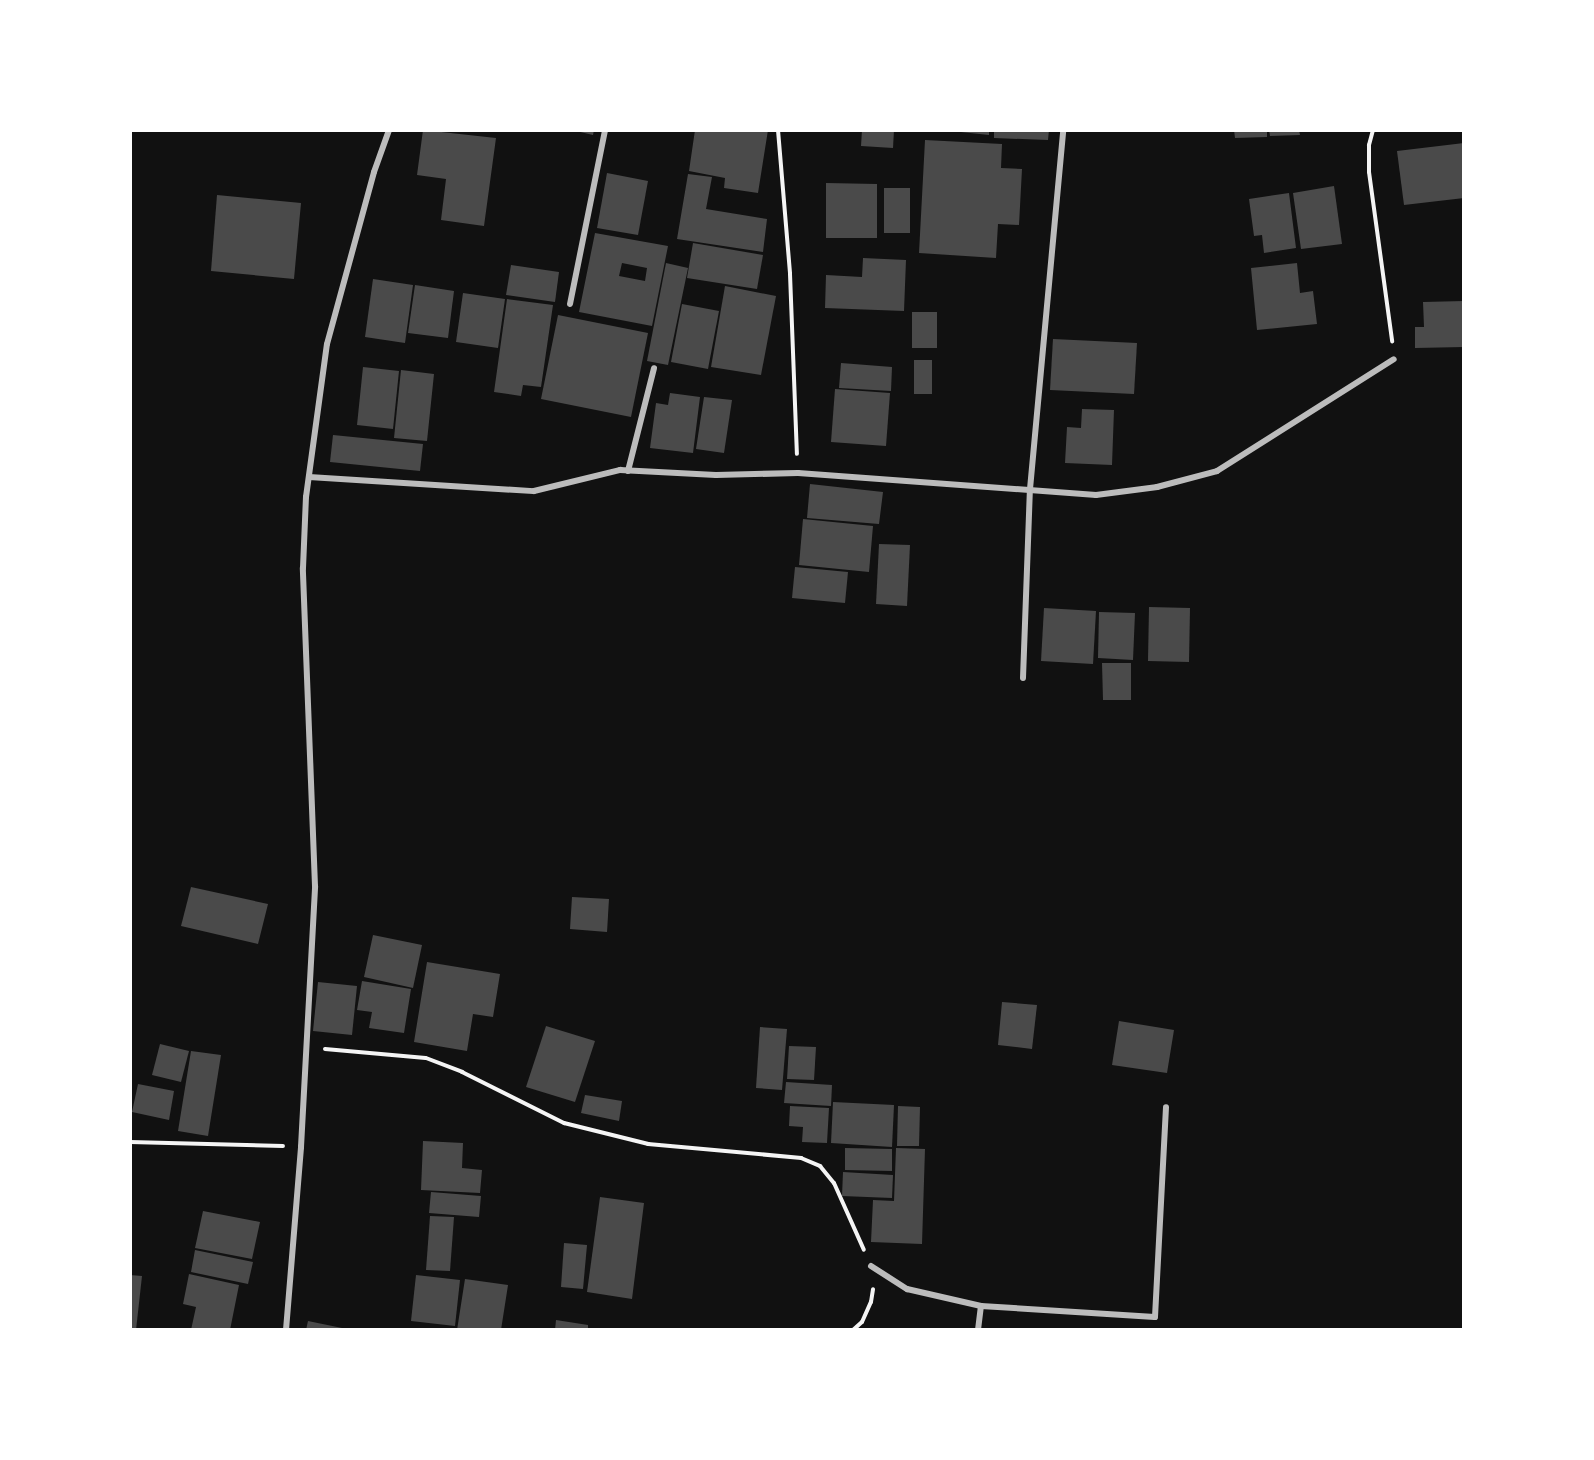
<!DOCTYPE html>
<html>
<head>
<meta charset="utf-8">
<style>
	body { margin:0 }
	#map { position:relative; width:1594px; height:1460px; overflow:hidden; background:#111; font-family:"Fira Sans",sans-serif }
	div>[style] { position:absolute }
	.building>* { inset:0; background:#4a4a4a }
	.path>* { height:4px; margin:-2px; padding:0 2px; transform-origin:2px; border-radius:2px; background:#f5f5f5 }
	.minor>* { height:6px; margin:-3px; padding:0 3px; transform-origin:3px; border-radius:3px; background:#bcbcbc }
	span { translate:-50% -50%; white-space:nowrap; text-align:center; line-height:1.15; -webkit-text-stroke:6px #fff; paint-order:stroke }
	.frame { position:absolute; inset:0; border:132px solid #fff; pointer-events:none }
</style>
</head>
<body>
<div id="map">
	<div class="building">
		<i style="clip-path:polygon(423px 130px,496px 138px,484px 226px,441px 220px,446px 179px,417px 175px)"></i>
		<i style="clip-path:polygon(572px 130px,594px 130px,593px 135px)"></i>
		<i style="clip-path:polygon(695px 130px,768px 130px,758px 193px,724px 188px,725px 178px,689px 171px)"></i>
		<i style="clip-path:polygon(862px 130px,894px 130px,893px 148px,861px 146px)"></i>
		<i style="clip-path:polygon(942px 130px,989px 130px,989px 135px)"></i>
		<i style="clip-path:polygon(994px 130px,1049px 130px,1048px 140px,994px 138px)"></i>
		<i style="clip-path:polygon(1234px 130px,1267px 130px,1267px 137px,1235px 138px)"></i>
		<i style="clip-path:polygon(1269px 130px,1299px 130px,1300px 135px,1270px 136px)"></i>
		<i style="clip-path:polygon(925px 140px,1002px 144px,1001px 168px,1022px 169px,1019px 225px,998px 224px,996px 258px,919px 253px)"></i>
		<i style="clip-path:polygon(1464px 143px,1464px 198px,1404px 205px,1397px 151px)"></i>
		<i style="clip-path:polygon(607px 173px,648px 181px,638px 235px,597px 228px)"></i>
		<i style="clip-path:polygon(688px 174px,712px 177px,706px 209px,767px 219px,763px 252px,677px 239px)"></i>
		<i style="clip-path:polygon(826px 183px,877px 184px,877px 238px,826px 238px)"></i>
		<i style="clip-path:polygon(1334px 186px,1342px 244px,1301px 249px,1293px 193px)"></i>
		<i style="clip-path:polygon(884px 188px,910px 188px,910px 233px,884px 233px)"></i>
		<i style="clip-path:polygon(1289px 193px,1296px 248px,1264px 253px,1262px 235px,1254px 236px,1249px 199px)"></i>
		<i style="clip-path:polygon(217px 195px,301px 203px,294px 279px,211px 271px)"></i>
		<i style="clip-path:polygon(evenodd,595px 233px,668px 246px,652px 326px,579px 312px,595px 233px,622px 263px,647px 268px,645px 281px,619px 276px,622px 263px)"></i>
		<i style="clip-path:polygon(693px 243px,763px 255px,757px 289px,687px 278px)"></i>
		<i style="clip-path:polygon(863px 258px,906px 260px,904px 311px,825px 308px,826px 275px,862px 277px)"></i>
		<i style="clip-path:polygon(666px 263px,688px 268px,668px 365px,647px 361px)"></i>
		<i style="clip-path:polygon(1297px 263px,1300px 293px,1313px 291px,1317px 324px,1257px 330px,1251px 268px)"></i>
		<i style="clip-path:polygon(511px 265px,559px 272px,555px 302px,506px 295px)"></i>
		<i style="clip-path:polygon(373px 279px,413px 285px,405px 343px,365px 337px)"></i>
		<i style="clip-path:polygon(415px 285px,454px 291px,448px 338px,408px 333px)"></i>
		<i style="clip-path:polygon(725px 286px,776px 296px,761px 375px,711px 367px)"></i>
		<i style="clip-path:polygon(463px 293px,505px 299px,498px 348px,456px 342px)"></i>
		<i style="clip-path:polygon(507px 299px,553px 305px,541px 387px,523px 385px,521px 396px,494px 392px)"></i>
		<i style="clip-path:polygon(1464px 301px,1464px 347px,1415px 348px,1415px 327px,1424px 327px,1423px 302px)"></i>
		<i style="clip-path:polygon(682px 304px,719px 311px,708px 369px,671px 362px)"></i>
		<i style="clip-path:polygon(912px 312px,937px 312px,937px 348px,912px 348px)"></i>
		<i style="clip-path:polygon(558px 315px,648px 333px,631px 417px,541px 399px)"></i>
		<i style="clip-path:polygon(1053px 339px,1137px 343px,1134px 394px,1050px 390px)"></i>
		<i style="clip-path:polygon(914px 360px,932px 360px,932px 394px,914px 394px)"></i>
		<i style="clip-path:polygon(841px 363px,892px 367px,891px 391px,839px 388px)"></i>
		<i style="clip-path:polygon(363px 367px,399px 371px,393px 429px,357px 425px)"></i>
		<i style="clip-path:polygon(401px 370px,434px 374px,427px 441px,394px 438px)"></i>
		<i style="clip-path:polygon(835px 389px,890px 393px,886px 446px,831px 442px)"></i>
		<i style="clip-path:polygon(670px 393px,700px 397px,693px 453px,650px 448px,656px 403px,668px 405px)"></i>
		<i style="clip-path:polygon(704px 397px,732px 400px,724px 453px,696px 449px)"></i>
		<i style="clip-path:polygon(1082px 409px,1114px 410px,1112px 465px,1065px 463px,1067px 427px,1081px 428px)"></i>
		<i style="clip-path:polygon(333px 435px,423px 444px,420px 471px,330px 462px)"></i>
		<i style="clip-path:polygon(810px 484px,883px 492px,879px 524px,807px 518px)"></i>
		<i style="clip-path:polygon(803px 519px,873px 526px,869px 572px,799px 565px)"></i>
		<i style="clip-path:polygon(879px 544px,910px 545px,907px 606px,876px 604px)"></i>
		<i style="clip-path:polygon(795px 567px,848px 572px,845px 603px,792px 598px)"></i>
		<i style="clip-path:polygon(1149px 607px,1190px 608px,1189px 662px,1148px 661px)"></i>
		<i style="clip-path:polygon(1044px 608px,1096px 611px,1093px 664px,1041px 661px)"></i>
		<i style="clip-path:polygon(1099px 612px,1135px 613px,1133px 660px,1098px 658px)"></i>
		<i style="clip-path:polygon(1102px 663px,1131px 663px,1131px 700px,1103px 700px)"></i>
		<i style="clip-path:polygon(191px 887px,268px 904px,258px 944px,181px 926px)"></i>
		<i style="clip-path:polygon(572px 897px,609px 899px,607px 932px,570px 929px)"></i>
		<i style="clip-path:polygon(373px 935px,422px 945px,413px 988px,364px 977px)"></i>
		<i style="clip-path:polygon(427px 962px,500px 974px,493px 1017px,473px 1014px,467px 1051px,414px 1042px)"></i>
		<i style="clip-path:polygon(362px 981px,411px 989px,404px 1033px,369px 1028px,372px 1012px,357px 1010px)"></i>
		<i style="clip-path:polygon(318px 982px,357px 986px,352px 1035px,313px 1031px)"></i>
		<i style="clip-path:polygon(1002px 1002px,1037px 1005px,1032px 1049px,998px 1045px)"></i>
		<i style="clip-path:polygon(1119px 1021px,1174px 1030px,1167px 1073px,1112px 1065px)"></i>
		<i style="clip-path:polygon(546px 1026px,595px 1041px,575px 1102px,526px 1087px)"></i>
		<i style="clip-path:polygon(760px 1027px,787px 1029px,782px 1090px,756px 1088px)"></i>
		<i style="clip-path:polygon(160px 1044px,189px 1051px,181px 1082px,152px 1075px)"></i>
		<i style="clip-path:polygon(789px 1046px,816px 1047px,814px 1080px,787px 1079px)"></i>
		<i style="clip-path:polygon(191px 1051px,221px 1055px,208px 1136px,178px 1131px)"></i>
		<i style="clip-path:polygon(786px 1082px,832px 1085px,831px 1106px,784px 1103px)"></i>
		<i style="clip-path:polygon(138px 1084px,174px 1091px,169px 1120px,132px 1112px)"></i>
		<i style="clip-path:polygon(585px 1095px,622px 1101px,619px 1121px,581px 1113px)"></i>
		<i style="clip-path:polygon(833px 1102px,894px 1105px,892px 1147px,831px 1143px)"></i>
		<i style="clip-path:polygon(790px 1106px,829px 1108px,827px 1143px,802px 1142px,803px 1127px,789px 1126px)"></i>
		<i style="clip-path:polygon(898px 1106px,920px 1107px,919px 1146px,897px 1146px)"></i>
		<i style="clip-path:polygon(423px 1141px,463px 1143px,462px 1168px,482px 1170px,480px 1193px,421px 1190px)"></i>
		<i style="clip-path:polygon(845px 1148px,892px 1149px,892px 1171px,845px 1170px)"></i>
		<i style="clip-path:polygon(896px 1148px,925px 1149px,922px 1244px,871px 1242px,873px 1200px,894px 1201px)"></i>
		<i style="clip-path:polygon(843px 1172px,893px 1175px,892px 1198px,842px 1196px)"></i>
		<i style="clip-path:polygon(431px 1192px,481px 1196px,479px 1217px,429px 1213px)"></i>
		<i style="clip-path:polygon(600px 1197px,644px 1203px,632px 1299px,587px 1292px)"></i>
		<i style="clip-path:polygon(203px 1211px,260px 1222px,252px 1259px,195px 1248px)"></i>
		<i style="clip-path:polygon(430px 1216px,454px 1217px,450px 1271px,426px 1270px)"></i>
		<i style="clip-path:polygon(564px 1243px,587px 1245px,583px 1289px,561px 1287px)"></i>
		<i style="clip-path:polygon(195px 1250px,253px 1262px,248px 1284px,191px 1272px)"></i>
		<i style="clip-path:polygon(189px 1274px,239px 1285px,230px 1330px,191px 1330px,196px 1307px,183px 1304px)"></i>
		<i style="clip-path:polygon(130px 1275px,142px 1276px,136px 1330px,130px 1330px)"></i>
		<i style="clip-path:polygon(416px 1275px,460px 1280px,455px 1326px,411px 1321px)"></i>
		<i style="clip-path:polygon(465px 1279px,508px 1285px,501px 1330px,457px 1330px)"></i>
		<i style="clip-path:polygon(556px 1320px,588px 1325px,588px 1330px,555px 1330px)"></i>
		<i style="clip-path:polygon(308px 1321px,342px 1328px,342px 1330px,306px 1330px)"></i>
	</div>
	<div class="path">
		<i style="left:778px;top:130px;width:144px;rotate:85.2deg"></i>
		<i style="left:790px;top:274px;width:180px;rotate:87.8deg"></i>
		<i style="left:1373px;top:130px;width:16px;rotate:105deg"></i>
		<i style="left:1369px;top:145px;width:27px;rotate:90deg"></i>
		<i style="left:1369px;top:172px;width:171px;rotate:82.2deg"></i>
		<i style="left:325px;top:1049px;width:101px;rotate:5.1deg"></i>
		<i style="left:426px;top:1058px;width:39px;rotate:21deg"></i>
		<i style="left:462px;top:1072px;width:114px;rotate:26.6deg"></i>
		<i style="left:564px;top:1123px;width:87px;rotate:14deg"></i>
		<i style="left:648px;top:1144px;width:154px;rotate:5.2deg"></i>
		<i style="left:801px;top:1158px;width:21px;rotate:23deg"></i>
		<i style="left:820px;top:1166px;width:22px;rotate:51deg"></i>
		<i style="left:834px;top:1183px;width:73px;rotate:65.9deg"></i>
		<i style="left:130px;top:1142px;width:153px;rotate:1.5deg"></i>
		<i style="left:853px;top:1330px;width:12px;rotate:-42deg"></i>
		<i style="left:862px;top:1322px;width:22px;rotate:-66deg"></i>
		<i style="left:871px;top:1302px;width:13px;rotate:-81deg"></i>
	</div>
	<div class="minor">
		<i style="left:570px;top:304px;width:177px;rotate:-78.6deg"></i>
		<i style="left:628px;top:471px;width:106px;rotate:-75.8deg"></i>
		<i style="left:309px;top:477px;width:225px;rotate:3.6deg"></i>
		<i style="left:534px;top:491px;width:89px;rotate:-13.7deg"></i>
		<i style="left:620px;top:470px;width:96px;rotate:3deg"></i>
		<i style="left:716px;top:475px;width:82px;rotate:-1.4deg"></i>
		<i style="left:798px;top:473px;width:299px;rotate:4.2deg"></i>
		<i style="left:1096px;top:495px;width:62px;rotate:-7.5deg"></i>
		<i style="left:1157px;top:487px;width:62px;rotate:-14.9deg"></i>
		<i style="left:1217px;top:471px;width:209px;rotate:-32.3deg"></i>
		<i style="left:1023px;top:678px;width:189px;rotate:-87.9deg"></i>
		<i style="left:1030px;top:489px;width:361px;rotate:-84.7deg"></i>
		<i style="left:871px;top:1266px;width:43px;rotate:32.6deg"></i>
		<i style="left:907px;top:1289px;width:76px;rotate:12.9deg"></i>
		<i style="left:981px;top:1306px;width:174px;rotate:3.6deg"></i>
		<i style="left:1155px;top:1317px;width:210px;rotate:-87deg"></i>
		<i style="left:286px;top:1330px;width:184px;rotate:-85.3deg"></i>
		<i style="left:301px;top:1147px;width:261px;rotate:-86.9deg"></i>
		<i style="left:315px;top:886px;width:318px;rotate:-92.2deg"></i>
		<i style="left:303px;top:568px;width:71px;rotate:-87.6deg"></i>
		<i style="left:306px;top:497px;width:154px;rotate:-82.2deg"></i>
		<i style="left:327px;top:344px;width:178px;rotate:-74.7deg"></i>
		<i style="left:374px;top:172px;width:45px;rotate:-70.3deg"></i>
		<i style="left:978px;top:1330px;width:24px;rotate:-83deg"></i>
	</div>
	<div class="frame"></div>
</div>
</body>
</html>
